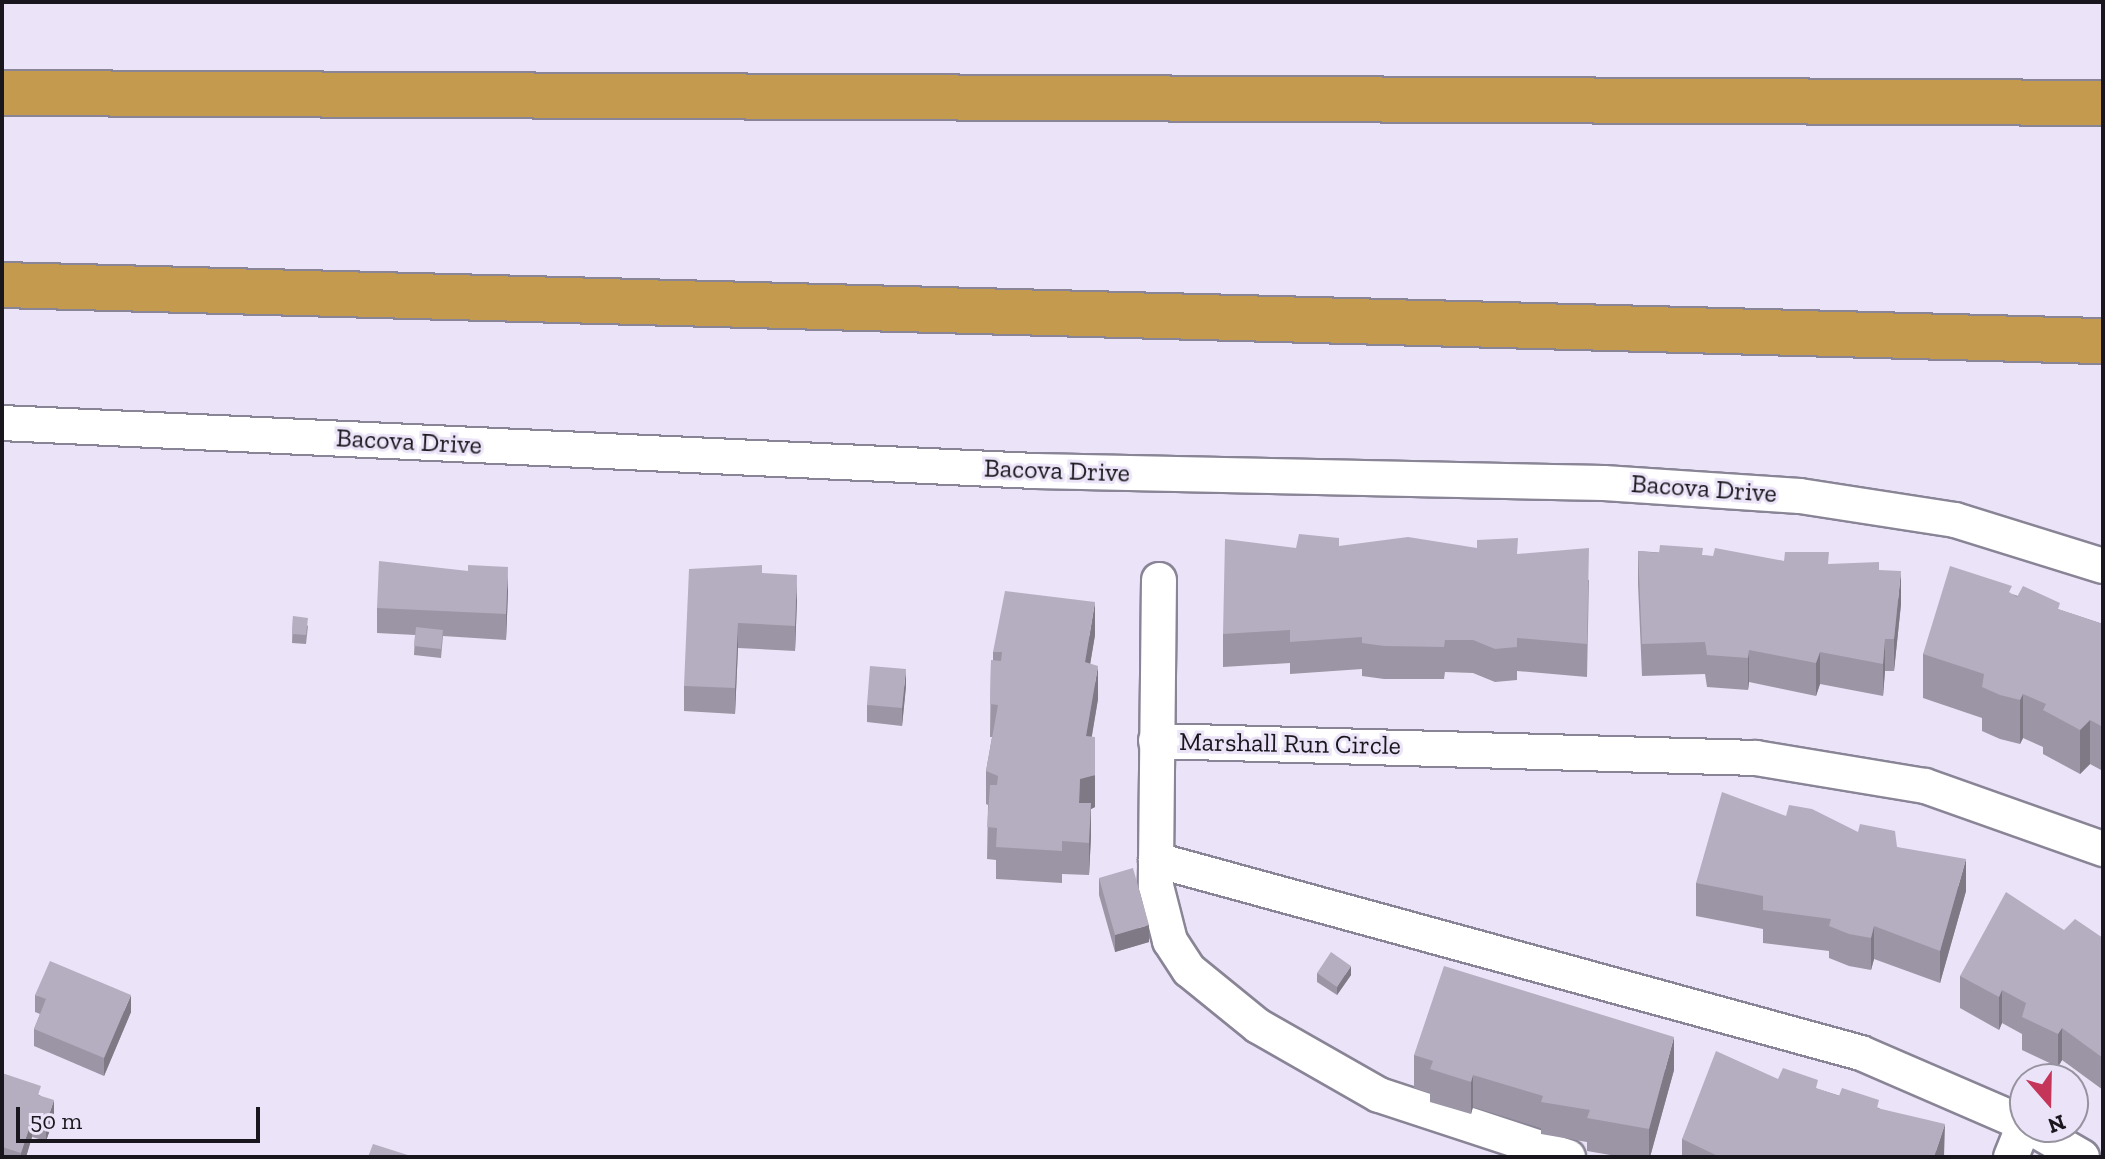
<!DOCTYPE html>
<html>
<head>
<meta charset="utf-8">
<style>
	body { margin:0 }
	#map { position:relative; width:2105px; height:1159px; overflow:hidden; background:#ebe4f8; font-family:"Zilla Slab",serif }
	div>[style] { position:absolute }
	.roads { filter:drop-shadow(2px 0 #8a8596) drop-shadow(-2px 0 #8a8596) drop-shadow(0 2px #8a8596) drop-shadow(0 -2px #8a8596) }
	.minor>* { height:34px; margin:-17px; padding:0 17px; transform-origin:17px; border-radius:17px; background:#fff }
	.highway>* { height:44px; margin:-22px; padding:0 22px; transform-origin:22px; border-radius:22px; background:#c49b4e }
	.wall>* { inset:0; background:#9c95a5 }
	.shaded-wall>* { inset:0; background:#7f7986 }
	.building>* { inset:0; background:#b5adc0 }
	span { translate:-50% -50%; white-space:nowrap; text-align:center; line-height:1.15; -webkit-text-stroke:6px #ebe4f8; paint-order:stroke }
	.street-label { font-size:26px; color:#19171d }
	.frame { position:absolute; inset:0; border:4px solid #19171d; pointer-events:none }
	.north { position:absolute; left:2009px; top:1063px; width:80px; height:80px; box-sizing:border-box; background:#ebe4f8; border:2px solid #9792a0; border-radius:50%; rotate:160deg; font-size:22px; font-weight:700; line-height:32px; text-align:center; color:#19171d }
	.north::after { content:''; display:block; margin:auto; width:28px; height:36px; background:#c53559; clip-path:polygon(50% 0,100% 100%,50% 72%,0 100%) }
	.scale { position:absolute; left:16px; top:1107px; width:244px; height:36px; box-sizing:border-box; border:4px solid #19171d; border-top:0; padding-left:10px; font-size:24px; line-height:28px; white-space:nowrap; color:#19171d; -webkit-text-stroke:6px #ebe4f8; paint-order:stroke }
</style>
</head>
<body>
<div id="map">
	<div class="roads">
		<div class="minor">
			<i style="left:2px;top:423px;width:1034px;rotate:2.66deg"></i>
			<i style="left:1035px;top:471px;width:569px;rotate:1.21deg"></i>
			<i style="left:1604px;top:483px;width:196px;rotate:3.8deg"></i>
			<i style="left:1800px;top:496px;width:157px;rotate:8.8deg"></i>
			<i style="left:1955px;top:520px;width:155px;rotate:17.3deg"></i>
			<i style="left:1159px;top:580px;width:306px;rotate:90.6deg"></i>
			<i style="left:1156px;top:886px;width:57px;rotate:75.7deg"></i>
			<i style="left:1170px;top:941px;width:35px;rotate:57deg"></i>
			<i style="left:1189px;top:970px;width:89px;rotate:39.1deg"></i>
			<i style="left:1258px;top:1026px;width:139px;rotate:29.7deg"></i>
			<i style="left:1379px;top:1095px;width:199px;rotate:18.2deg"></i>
			<i style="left:1156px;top:741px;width:600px;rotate:1.62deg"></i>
			<i style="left:1756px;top:758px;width:171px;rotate:9.4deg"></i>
			<i style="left:1925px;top:786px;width:189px;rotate:19.5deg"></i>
			<i style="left:1156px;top:860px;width:731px;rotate:15.31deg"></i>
			<i style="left:1861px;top:1053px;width:179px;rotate:23.4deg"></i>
			<i style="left:2030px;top:1127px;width:60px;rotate:30deg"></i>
			<i style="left:2011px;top:1157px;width:35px;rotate:-68deg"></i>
		</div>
		<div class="highway">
			<i style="left:2px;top:93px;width:2101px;rotate:0.27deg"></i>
			<i style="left:2px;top:285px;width:2102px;rotate:1.53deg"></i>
		</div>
	</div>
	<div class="wall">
		<i style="clip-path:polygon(1339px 546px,1518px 554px,1589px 580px,1587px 677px,1517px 671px,1517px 680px,1495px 682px,1473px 673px,1445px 672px,1444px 679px,1384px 679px,1362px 676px,1362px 669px,1290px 674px,1290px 663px,1223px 667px,1223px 634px,1296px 548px)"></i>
		<i style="clip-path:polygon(1638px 551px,1784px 561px,1879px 570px,1901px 604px,1894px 671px,1885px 671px,1883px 696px,1820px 684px,1816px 696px,1749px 682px,1748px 690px,1707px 687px,1705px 674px,1642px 676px,1638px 584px)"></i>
		<i style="clip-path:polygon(762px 573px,797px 600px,795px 651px,738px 648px,735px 714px,684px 711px,684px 686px)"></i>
		<i style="clip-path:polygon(508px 592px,506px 640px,443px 636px,441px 658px,414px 655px,415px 635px,377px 633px,377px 608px)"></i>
		<i style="clip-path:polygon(2012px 594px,2103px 624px,2103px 771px,2090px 764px,2080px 774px,2043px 754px,2043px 747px,2023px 738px,2020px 744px,2000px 739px,1982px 731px,1982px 718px,1923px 698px,1923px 654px)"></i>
		<i style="clip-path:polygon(293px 616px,308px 626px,306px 644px,292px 643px)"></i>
		<i style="clip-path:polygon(1095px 635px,1090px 664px,1098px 699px,1092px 736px,1095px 807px,1091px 809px,1091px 836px,1089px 875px,1062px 874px,1062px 883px,996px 879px,996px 860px,987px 859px,988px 805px,986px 804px,986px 771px,992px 737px,990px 737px,991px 660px,993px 661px,993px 652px)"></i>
		<i style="clip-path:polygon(906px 686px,902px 726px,867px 722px,867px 705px)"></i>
		<i style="clip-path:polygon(1858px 832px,1897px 847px,1966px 891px,1940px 983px,1874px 959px,1871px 970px,1849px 966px,1829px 958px,1829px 951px,1763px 943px,1763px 929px,1696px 916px,1696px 883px)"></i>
		<i style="clip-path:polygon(1099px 878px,1149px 942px,1115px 952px,1099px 895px)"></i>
		<i style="clip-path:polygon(2064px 930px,2103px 938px,2103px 1090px,2062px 1060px,2058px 1067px,2022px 1050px,2022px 1034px,2002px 1023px,1999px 1030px,1960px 1008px,1960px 976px)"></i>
		<i style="clip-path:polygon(1317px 973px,1351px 975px,1337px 995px,1317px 982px)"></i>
		<i style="clip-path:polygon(35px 995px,131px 1012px,104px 1076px,34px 1046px,34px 1029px,40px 1014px,35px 1012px)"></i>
		<i style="clip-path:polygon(1414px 1055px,1674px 1070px,1650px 1157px,1622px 1157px,1587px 1151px,1587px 1142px,1541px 1134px,1541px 1128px,1473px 1107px,1471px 1114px,1430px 1102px,1430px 1093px,1414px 1088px)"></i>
		<i style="clip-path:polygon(2px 1073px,41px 1096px,54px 1118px,46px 1141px,32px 1137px,26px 1157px,2px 1157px)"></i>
		<i style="clip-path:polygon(1778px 1079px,1818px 1089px,1879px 1108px,1944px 1157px,1682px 1157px,1682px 1139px)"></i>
	</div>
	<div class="shaded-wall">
		<i style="clip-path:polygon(508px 567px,508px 592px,506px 640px,506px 614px)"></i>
		<i style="clip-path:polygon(1901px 571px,1901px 604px,1894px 671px,1894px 639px)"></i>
		<i style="clip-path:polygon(797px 575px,797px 600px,795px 651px,795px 626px)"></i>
		<i style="clip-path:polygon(1095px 602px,1095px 635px,1085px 695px,1085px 662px)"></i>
		<i style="clip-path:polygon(738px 623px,738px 648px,735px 714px,735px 688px)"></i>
		<i style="clip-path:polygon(1885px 639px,1885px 671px,1883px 696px,1883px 664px)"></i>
		<i style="clip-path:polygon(1749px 650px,1749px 682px,1748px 690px,1748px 658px)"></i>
		<i style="clip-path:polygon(1820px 652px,1820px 684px,1816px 696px,1816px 663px)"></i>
		<i style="clip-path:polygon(1098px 666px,1098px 699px,1086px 769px,1086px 736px)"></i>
		<i style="clip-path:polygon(906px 669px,906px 686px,902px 726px,902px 708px)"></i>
		<i style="clip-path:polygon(2023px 694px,2023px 738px,2020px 744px,2020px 700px)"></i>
		<i style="clip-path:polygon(2090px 720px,2090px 764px,2080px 774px,2080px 730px)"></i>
		<i style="clip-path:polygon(1095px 775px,1095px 807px,1091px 809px,1091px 836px,1089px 875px,1089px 843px,1079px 803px,1080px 779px)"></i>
		<i style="clip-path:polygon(1966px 859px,1966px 891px,1940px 983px,1940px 951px)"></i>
		<i style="clip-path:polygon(1149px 925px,1149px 942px,1115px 952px,1115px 935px)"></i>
		<i style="clip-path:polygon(1874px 926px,1874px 959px,1871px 970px,1871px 938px)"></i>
		<i style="clip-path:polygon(1351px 966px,1351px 975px,1337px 995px,1337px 987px)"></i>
		<i style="clip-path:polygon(2002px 990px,2002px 1023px,1999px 1030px,1999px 997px)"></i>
		<i style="clip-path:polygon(131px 995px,131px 1012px,104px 1076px,104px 1058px)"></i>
		<i style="clip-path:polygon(2062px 1028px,2062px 1060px,2058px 1067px,2058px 1034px)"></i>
		<i style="clip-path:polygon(1674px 1037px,1674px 1070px,1650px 1157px,1649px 1157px,1649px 1129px)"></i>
		<i style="clip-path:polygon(1473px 1075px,1473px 1107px,1471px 1114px,1471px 1082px)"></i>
		<i style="clip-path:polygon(54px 1100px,54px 1118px,46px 1141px,46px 1124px)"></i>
		<i style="clip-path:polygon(32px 1120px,32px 1137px,26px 1157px,21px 1157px,21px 1153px)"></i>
		<i style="clip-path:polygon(1945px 1124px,1944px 1157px,1934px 1157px)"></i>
	</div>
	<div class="building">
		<i style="clip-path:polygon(1299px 534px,1339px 538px,1339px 546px,1408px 537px,1477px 548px,1477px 540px,1518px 538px,1517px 554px,1589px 548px,1587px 644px,1517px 638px,1517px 647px,1495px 649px,1473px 640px,1445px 640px,1444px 647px,1384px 646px,1362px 643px,1362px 637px,1290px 642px,1290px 630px,1223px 634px,1225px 539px,1296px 548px)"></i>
		<i style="clip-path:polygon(1660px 545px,1703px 548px,1702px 555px,1713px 556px,1715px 548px,1784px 561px,1785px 552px,1829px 552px,1828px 564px,1879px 562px,1879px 570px,1901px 571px,1894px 639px,1885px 639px,1883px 664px,1820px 652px,1816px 663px,1749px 650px,1748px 658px,1707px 655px,1705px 642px,1642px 644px,1638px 551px,1659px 553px)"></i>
		<i style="clip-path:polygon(379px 561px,468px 571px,468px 565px,508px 567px,506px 614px,377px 608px)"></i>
		<i style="clip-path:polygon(762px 565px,762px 573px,797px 575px,795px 626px,738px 623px,735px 688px,684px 686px,689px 569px)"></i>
		<i style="clip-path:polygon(1950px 566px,2012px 586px,2009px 592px,2017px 597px,2023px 586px,2060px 603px,2058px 609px,2103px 624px,2103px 727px,2090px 720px,2080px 730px,2043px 710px,2046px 704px,2023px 694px,2020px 700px,2000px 695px,1982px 687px,1984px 674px,1923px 654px)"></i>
		<i style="clip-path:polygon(1005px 591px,1095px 602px,1085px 662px,1098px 666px,1086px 736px,1095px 737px,1095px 775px,1080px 779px,1079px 803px,1091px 803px,1089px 843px,1062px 841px,1062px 851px,996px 847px,997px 828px,987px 827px,990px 785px,997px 785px,998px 776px,986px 771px,998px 705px,990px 704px,991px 660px,1001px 661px,1002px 652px,993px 652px)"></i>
		<i style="clip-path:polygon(293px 616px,308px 618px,306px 635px,292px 634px)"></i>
		<i style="clip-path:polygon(416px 627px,443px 630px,441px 649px,414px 646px)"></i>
		<i style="clip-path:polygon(870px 666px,906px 669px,902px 708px,867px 705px)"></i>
		<i style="clip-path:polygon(1722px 792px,1786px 816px,1789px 805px,1812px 809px,1858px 832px,1860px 824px,1895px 831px,1897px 847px,1966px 859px,1940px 951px,1874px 926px,1871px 938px,1849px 934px,1829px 926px,1831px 919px,1763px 910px,1763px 896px,1696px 883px)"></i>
		<i style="clip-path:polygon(1133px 868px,1149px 925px,1115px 935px,1099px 878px)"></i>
		<i style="clip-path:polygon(2006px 892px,2064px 930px,2075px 919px,2103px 938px,2103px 1058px,2062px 1028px,2058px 1034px,2022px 1017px,2026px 1003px,2002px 990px,1999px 997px,1960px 976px)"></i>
		<i style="clip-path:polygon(1331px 952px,1351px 966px,1337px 987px,1317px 973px)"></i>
		<i style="clip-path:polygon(50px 961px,131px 995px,104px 1058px,34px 1029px,46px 999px,35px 995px)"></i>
		<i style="clip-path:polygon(1444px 966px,1674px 1037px,1649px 1129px,1587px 1118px,1590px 1110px,1541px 1102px,1543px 1096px,1473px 1075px,1471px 1082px,1430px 1069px,1433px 1061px,1414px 1055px)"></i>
		<i style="clip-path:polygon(1716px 1051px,1778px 1079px,1783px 1068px,1818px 1080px,1816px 1088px,1839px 1096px,1842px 1088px,1879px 1100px,1877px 1108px,1945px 1124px,1934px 1157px,1720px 1157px,1682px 1139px)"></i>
		<i style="clip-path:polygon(2px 1073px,41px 1086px,38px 1095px,54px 1100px,46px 1124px,32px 1120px,21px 1153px,2px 1147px)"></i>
		<i style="clip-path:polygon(373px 1144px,414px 1157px,368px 1157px)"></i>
	</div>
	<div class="street-label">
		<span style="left:409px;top:442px;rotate:3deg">Bacova Drive</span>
		<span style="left:1057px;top:471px;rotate:2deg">Bacova Drive</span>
		<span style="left:1704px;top:489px;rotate:4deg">Bacova Drive</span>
		<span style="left:1290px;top:744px;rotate:1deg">Marshall Run Circle</span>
	</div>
	<div class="frame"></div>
	<div class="north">N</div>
	<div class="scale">50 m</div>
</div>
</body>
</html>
